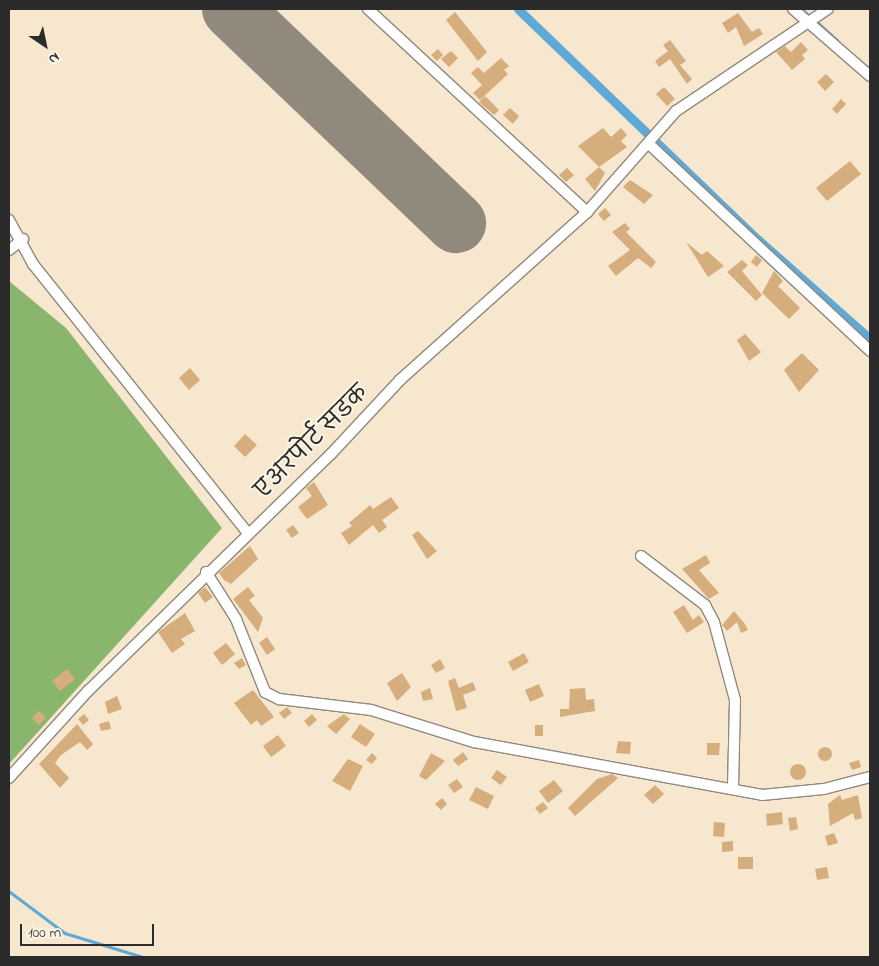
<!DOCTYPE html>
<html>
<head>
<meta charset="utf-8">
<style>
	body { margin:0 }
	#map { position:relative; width:879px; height:966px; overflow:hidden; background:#f7e7ce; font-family:"Indie Flower","Playpen Sans Deva",sans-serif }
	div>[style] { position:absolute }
	.forest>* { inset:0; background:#8ab56c }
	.stream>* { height:2.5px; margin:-1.25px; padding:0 1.25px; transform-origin:1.25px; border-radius:1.25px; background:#5fa9d7 }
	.canal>* { height:9px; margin:-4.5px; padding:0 4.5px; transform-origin:4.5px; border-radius:4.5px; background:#5fa9d7 }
	.runway>* { height:60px; margin:-30px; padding:0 30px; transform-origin:30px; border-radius:30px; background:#91897c }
	.building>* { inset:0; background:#d6ae7e }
	.round { border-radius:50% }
	.roads { filter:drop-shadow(1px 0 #91897c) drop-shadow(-1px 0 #91897c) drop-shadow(0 1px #91897c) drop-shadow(0 -1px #91897c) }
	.minor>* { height:10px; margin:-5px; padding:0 5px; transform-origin:5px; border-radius:5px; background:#fff }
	span { translate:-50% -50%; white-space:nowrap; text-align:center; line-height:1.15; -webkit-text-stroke:4px #fcf5e5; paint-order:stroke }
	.street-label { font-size:22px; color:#2b2b2b }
	.frame { position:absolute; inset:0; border:10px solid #2b2b2b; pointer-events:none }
	.north { position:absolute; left:20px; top:20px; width:50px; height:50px; -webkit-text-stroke:4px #fcf5e5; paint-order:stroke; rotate:146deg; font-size:14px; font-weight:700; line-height:20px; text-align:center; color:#2b2b2b }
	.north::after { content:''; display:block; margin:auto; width:18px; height:22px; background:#2b2b2b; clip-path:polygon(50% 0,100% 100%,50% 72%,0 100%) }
	.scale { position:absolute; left:20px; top:924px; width:134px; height:22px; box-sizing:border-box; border:2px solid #2b2b2b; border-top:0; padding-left:6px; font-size:15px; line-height:18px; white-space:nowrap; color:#2b2b2b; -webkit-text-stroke:4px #fcf5e5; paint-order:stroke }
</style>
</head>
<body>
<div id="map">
	<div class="forest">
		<i style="clip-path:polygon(9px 281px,66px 328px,222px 528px,9px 764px)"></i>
	</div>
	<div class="stream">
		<i style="left:802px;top:9px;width:12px;rotate:42deg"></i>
		<i style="left:815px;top:20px;width:30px;rotate:42deg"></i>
		<i style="left:863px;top:64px;width:8px;rotate:30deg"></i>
		<i style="left:9px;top:891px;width:70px;rotate:36.9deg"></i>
		<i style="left:65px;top:933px;width:82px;rotate:17.1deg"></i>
	</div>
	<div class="canal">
		<i style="left:518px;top:9px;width:327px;rotate:43.9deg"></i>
		<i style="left:754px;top:236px;width:155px;rotate:41.6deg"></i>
	</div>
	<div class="runway">
		<i style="left:232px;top:9px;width:310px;rotate:43.7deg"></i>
	</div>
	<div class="building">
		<i style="clip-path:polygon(455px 12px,487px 52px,478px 61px,446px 20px)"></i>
		<i style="clip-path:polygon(738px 13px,752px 32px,759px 28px,763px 34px,744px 46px,736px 27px,728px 33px,722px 23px)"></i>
		<i style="clip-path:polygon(670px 40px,686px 61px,680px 65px,692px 79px,687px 84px,670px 59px,659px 67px,655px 61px,668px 51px,663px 45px)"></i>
		<i style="clip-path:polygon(801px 42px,808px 50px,802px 55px,805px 59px,792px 70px,776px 52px,785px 46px,791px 52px)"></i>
		<i style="clip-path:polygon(438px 49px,443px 55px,437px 61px,431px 55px)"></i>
		<i style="clip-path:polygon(451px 51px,458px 58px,449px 67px,441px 59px)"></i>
		<i style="clip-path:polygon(501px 58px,509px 66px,504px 70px,508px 74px,480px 100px,473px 93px,482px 85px,471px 73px,478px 67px,484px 73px)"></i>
		<i style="clip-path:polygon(826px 74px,834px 82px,825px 91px,817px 82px)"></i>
		<i style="clip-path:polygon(664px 87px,675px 99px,667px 106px,656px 94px)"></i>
		<i style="clip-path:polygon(485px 96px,499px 110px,494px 115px,479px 102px)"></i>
		<i style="clip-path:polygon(841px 99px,846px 104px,837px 114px,832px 109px)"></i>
		<i style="clip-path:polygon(510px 108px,519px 116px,513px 124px,503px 115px)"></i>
		<i style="clip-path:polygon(603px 128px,611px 137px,621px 128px,627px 135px,621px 141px,627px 147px,599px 167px,605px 173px,595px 191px,585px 179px,599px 167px,578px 146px)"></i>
		<i style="clip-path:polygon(850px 161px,861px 174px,827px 201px,816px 188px)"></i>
		<i style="clip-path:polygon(567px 168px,574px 175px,566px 182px,559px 175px)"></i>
		<i style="clip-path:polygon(630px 180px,653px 195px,644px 204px,623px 187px)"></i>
		<i style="clip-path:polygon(605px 208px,611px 215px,604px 221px,598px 214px)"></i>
		<i style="clip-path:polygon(625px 223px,630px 229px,626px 232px,656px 262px,651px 268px,638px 258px,616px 276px,608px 266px,630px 250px,612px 232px)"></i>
		<i style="clip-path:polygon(686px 242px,702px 255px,707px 251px,724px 266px,708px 277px)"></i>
		<i style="clip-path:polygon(756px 255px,762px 260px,757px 267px,751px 262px)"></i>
		<i style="clip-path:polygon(742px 260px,748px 265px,742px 271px,762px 295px,756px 301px,727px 272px)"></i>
		<i style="clip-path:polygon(774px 271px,783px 281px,778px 286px,800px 308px,789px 319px,762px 293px)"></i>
		<i style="clip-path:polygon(745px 334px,761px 352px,749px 361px,737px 340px)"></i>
		<i style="clip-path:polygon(802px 353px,819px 370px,799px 392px,784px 370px)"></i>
		<i style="clip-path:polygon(190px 368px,200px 380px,189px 390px,179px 378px)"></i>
		<i style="clip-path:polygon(245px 434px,257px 445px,245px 457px,234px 446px)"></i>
		<i style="clip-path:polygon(314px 482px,328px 505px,307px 519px,298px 507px,312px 496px,306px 488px)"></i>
		<i style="clip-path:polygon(391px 497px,399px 508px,382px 520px,387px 527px,379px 533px,373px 525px,349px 545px,341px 533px,352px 526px,349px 523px,370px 505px,373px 509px)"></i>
		<i style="clip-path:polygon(293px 525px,299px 533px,292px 538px,286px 530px)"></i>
		<i style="clip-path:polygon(418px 531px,437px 551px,427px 559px,412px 535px)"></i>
		<i style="clip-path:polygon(250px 546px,258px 559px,231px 584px,224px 580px,219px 573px)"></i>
		<i style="clip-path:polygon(706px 555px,710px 563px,699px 570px,719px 593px,709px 599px,682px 569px)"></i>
		<i style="clip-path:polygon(205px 587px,213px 597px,205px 603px,198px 593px)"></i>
		<i style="clip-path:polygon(248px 587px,255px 596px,249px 600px,263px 618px,258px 632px,233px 599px)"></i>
		<i style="clip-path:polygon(684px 605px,693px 620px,699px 615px,704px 622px,687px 633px,673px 612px)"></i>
		<i style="clip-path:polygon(734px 611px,745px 624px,748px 630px,741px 633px,737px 622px,727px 631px,722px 625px)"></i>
		<i style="clip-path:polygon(185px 613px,195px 631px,181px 639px,185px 644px,172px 653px,158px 632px)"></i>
		<i style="clip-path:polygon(267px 637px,275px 649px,267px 655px,259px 643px)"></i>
		<i style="clip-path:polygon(226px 643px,235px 654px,222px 665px,213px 653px)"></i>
		<i style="clip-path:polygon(524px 653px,529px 662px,513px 671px,508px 662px)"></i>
		<i style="clip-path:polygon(242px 658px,246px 665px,239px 669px,234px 663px)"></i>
		<i style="clip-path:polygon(440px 659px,445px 668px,436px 673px,431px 665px)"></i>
		<i style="clip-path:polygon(67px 669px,75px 679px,60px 691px,52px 681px)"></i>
		<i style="clip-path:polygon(402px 673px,411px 687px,397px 701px,387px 683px)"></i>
		<i style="clip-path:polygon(455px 678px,459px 688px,473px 682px,476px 690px,463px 695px,467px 708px,456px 711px,448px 681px)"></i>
		<i style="clip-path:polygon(539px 684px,544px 696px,530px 702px,525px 690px)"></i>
		<i style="clip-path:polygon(430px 688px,433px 699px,423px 701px,421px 692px)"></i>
		<i style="clip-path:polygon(585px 688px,586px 700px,594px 699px,595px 711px,560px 717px,560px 709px,569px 709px,570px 689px)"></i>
		<i style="clip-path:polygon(253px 690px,274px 717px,261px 726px,257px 720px,251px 725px,234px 703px)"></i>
		<i style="clip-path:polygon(117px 696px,122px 709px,108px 714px,105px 702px)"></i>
		<i style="clip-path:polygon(287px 707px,292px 713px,284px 719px,279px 713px)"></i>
		<i style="clip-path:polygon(39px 711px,46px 718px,39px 725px,32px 718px)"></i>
		<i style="clip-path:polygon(84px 714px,89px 720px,83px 725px,78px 719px)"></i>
		<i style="clip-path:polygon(312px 714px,317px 720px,309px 727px,304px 721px)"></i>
		<i style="clip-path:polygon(344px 714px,350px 719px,336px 734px,327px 726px)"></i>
		<i style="clip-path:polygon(109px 721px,111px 729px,101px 731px,99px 724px)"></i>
		<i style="clip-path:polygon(77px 724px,93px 744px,87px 750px,80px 742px,61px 755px,55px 763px,69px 778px,60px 788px,39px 764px)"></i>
		<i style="clip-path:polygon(360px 724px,375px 734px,366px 747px,351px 737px)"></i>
		<i style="clip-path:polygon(535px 725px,543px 725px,543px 736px,535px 736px)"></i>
		<i style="clip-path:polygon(278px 735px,286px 746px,271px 757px,263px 746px)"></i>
		<i style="clip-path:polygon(618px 741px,631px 742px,630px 754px,616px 753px)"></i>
		<i style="clip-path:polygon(707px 743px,720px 743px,719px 755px,707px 755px)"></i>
		<i class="round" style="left:818px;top:747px;width:14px;height:14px"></i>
		<i style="clip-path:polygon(463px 752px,468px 759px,458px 766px,453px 760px)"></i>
		<i style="clip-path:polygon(372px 753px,377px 758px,372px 764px,366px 760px)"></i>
		<i style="clip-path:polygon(431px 753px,445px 761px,426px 780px,419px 776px)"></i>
		<i style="clip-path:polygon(348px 759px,363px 766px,350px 791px,332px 781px)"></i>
		<i style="clip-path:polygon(859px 760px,861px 767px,852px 770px,849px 763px)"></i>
		<i class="round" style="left:790px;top:764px;width:16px;height:16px"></i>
		<i style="clip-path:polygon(497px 770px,507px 777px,501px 785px,491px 778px)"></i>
		<i style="clip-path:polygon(612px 774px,618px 778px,575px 816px,568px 808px,597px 779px)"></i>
		<i style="clip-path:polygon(457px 779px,463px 787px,454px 793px,448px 785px)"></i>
		<i style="clip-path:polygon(554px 780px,563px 791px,548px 803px,539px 791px)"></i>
		<i style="clip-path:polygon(655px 785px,664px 794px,653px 804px,644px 795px)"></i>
		<i style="clip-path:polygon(476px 787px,494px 796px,488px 809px,469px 800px)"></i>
		<i style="clip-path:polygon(840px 795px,842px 800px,858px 795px,862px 818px,855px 820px,853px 813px,830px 826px,828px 804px)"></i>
		<i style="clip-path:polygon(442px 798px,447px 804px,441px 810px,435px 804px)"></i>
		<i style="clip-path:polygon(543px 802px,548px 808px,540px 814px,535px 808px)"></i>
		<i style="clip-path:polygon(782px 812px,783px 824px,767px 826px,766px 814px)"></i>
		<i style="clip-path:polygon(796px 817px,798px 829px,790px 831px,788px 818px)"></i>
		<i style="clip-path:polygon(714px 822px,725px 823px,724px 837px,713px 836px)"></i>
		<i style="clip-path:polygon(834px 833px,838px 843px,828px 846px,825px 836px)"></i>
		<i style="clip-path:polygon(733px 841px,733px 851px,722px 852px,722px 842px)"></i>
		<i style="clip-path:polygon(738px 857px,753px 857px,753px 869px,738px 869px)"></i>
		<i style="clip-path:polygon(827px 867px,829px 878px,817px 880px,815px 869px)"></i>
	</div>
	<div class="roads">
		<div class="minor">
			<i style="left:368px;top:9px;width:299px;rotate:42.8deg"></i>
			<i style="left:793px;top:9px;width:102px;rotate:41deg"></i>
			<i style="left:649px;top:144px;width:303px;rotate:43.1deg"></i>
			<i style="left:9px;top:220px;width:50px;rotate:61.4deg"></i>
			<i style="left:33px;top:264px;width:344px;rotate:51.4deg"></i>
			<i style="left:9px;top:250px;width:18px;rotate:-38deg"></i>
			<i style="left:641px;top:556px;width:81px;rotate:37.4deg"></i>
			<i style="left:705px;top:605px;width:19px;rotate:62deg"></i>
			<i style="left:714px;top:622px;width:81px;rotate:74.9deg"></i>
			<i style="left:735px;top:700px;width:87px;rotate:91.3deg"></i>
			<i style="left:206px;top:572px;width:56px;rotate:57.4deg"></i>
			<i style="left:236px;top:619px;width:79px;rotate:68.3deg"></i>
			<i style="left:265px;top:692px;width:16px;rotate:27deg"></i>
			<i style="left:279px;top:699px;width:93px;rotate:6.8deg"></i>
			<i style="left:371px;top:710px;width:108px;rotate:17.3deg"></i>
			<i style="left:474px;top:742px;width:293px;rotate:10.4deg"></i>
			<i style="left:762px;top:795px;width:62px;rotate:-5.5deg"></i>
			<i style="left:824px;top:789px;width:48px;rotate:-14.6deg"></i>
			<i style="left:9px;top:778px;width:118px;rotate:-47.8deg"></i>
			<i style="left:88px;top:691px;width:339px;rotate:-44.3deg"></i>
			<i style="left:331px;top:454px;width:101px;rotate:-47deg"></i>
			<i style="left:400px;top:380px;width:251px;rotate:-41.9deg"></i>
			<i style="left:587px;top:212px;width:135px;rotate:-48.6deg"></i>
			<i style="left:676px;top:111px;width:183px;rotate:-33.9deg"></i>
		</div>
	</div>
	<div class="street-label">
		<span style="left:313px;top:443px;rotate:-45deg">एअरपोर्ट सडक</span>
	</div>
	<div class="frame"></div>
	<div class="north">N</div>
	<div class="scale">100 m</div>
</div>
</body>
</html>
